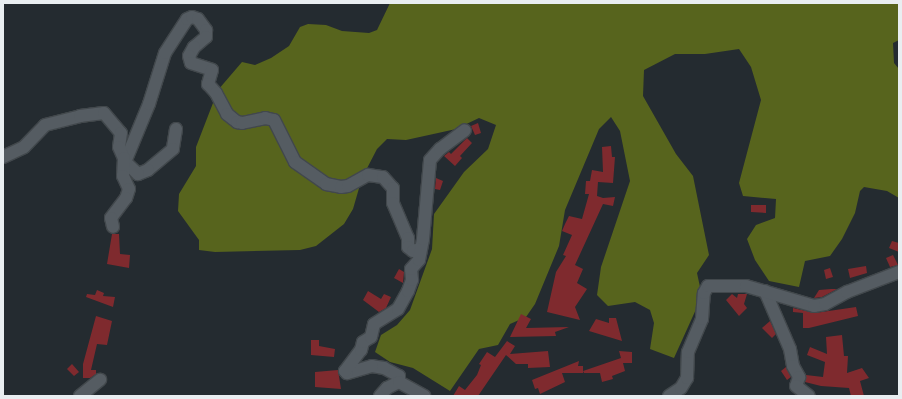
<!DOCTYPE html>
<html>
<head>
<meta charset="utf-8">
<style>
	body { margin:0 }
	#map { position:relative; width:902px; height:399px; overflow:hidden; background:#242b30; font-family:Merriweather,serif }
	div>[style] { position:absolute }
	.forest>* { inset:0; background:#57641d }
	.building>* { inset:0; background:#7f2a2e }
	.roads { filter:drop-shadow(1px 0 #42484c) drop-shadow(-1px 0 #42484c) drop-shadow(0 1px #42484c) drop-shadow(0 -1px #42484c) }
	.minor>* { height:12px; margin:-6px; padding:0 6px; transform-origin:6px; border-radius:6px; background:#555c62 }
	span { translate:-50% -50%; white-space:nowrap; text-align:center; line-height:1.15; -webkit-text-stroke:3px #101315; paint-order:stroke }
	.frame { position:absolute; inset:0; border:4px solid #e9eef1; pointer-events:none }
</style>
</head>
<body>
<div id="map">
	<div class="forest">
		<i style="clip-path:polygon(390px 3px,899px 3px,899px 40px,893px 43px,894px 63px,899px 69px,899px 198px,887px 191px,864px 187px,860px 191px,855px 213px,842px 239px,830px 256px,805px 261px,799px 287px,769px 281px,755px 260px,747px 239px,756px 225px,775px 218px,776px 199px,743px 196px,739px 183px,761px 100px,751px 67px,739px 49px,705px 54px,675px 54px,644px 70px,643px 96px,676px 154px,693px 176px,709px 255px,697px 273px,702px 296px,674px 358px,650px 349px,654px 323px,650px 310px,635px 302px,608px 306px,597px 295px,601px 267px,630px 181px,620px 131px,611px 117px,599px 129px,565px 210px,559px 246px,535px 304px,526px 317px,510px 324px,498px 345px,479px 349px,450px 391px,413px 368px,390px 362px,375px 352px,381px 335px,397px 325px,410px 310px,432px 249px,434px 214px,464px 172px,488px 149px,496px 125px,479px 118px,456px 129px,438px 133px,406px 140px,387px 139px,377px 149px,362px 178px,353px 209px,344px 224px,316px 246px,300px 250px,215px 252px,199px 250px,199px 240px,178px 211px,179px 194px,196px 166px,196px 147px,218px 90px,242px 62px,255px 65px,271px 58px,289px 46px,300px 27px,308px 24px,326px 25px,342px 31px,369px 33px,377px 30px)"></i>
	</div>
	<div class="building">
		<i style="clip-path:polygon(478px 123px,481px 133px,475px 135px,471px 126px)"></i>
		<i style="clip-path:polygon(467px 138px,472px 143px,460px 156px,462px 158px,455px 166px,444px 156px,449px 152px,451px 154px)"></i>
		<i style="clip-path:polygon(611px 146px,612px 157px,615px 157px,613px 183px,598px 182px,597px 196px,603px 198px,615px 197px,613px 206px,603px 204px,575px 265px,583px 269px,577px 283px,587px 289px,575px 307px,580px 320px,547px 312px,556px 272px,566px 256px,563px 255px,572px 235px,562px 231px,565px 224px,569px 216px,582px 219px,589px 194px,585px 194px,586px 181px,590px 181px,592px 170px,603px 172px,602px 147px)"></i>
		<i style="clip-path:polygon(436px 178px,443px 181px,440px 190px,435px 189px)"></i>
		<i style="clip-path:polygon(751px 205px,766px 205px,766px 213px,751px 212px)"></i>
		<i style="clip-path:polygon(112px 234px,119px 234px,120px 254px,130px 255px,129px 268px,107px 264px)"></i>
		<i style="clip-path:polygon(892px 241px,899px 243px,899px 252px,889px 248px)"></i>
		<i style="clip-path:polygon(893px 255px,898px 265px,890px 267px,886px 258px)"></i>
		<i style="clip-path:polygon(866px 266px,867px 273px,850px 278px,848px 269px)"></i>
		<i style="clip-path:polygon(830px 268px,833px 277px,826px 279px,824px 270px)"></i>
		<i style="clip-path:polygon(399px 269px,404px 272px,403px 283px,394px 278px)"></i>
		<i style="clip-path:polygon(831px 289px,837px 289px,822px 297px,814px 298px,819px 290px)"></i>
		<i style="clip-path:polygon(97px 290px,104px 293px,103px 296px,115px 297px,113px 307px,86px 297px,87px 294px,95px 295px)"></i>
		<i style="clip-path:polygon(368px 291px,381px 299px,384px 294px,391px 297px,386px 308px,379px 312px,363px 300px)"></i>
		<i style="clip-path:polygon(732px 294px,737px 298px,738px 294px,747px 294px,744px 304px,747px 308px,739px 316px,726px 300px)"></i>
		<i style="clip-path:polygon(856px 307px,858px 316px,809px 328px,803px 328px,803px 313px,793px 312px,793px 308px,815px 313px)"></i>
		<i style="clip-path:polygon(521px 314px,531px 319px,526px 328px,569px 327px,555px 332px,556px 336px,510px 337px)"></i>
		<i style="clip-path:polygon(96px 316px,112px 321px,107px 345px,97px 344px,91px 370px,96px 370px,96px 374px,90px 378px,83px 378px,83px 364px)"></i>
		<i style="clip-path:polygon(609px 318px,616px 318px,622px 341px,589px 331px,596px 319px,609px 323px)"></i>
		<i style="clip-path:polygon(770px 321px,776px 334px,772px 338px,762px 328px)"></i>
		<i style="clip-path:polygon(842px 335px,844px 356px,848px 356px,847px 373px,862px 368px,869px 378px,860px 381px,864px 396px,851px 396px,849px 388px,821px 386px,805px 382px,806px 375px,823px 377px,825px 362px,807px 355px,810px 347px,827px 354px,826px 337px)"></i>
		<i style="clip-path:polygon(311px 340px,319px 340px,319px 346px,335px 349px,334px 357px,311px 355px)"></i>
		<i style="clip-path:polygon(507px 341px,515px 346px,510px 354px,548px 351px,550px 367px,528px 368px,528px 364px,516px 364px,506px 355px,478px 396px,453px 396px,459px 386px,465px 390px,477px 375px,481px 365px,479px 364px,487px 352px,495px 357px)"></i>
		<i style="clip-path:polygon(619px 351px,632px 352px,632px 363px,623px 363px,625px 371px,612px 376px,613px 379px,602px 382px,600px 373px,584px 373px,583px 371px,621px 358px)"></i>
		<i style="clip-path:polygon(579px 361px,578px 366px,583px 366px,583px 373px,562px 373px,565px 382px,540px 394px,538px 388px,535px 389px,532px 380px)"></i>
		<i style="clip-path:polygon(72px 364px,79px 372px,74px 376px,67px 369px)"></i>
		<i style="clip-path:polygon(786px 367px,791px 377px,787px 380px,781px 371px)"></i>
		<i style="clip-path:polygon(338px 370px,341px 389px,315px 387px,315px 372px)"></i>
	</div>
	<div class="roads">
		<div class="minor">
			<i style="left:176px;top:129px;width:20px;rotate:99deg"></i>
			<i style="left:173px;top:149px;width:33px;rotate:140deg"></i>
			<i style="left:148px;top:170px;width:11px;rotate:158deg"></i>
			<i style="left:138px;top:174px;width:18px;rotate:-137deg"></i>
			<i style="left:125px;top:162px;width:63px;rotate:-67.5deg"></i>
			<i style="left:149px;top:104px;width:53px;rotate:-72.6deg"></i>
			<i style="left:165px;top:53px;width:40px;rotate:-57.1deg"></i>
			<i style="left:187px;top:19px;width:5px;rotate:-22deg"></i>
			<i style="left:192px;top:17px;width:6px;rotate:18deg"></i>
			<i style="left:198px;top:19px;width:14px;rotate:54deg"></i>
			<i style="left:206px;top:30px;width:7px;rotate:90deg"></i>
			<i style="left:206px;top:37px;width:16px;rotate:140deg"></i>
			<i style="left:194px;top:47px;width:10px;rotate:119deg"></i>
			<i style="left:189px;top:56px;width:7px;rotate:74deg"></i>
			<i style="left:191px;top:63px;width:22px;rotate:18deg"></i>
			<i style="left:212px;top:70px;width:15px;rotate:106deg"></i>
			<i style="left:208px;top:84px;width:12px;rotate:48deg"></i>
			<i style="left:216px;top:93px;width:24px;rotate:62deg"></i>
			<i style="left:227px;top:114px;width:13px;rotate:39deg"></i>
			<i style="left:237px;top:122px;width:5px;rotate:11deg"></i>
			<i style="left:242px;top:123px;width:24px;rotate:-12deg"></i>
			<i style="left:265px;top:118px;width:9px;rotate:13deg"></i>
			<i style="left:274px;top:120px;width:47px;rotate:63.4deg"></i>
			<i style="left:295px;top:162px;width:38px;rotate:35deg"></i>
			<i style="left:326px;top:184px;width:15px;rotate:11deg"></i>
			<i style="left:341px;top:187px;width:7px;rotate:-8deg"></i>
			<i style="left:348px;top:186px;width:23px;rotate:-29deg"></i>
			<i style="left:368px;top:175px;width:15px;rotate:8deg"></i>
			<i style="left:383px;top:177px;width:15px;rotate:48deg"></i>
			<i style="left:393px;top:188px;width:15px;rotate:90deg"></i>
			<i style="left:393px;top:203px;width:38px;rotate:67deg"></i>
			<i style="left:408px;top:238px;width:9px;rotate:90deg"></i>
			<i style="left:408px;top:247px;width:6px;rotate:39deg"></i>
			<i style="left:413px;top:251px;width:7px;rotate:-16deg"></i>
			<i style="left:3px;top:157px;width:23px;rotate:-25deg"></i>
			<i style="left:24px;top:147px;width:30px;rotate:-46deg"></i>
			<i style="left:45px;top:125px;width:36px;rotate:-14deg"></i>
			<i style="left:80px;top:116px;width:24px;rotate:-7deg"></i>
			<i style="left:104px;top:113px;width:26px;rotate:50deg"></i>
			<i style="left:121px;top:133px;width:14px;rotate:98deg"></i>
			<i style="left:119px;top:147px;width:12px;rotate:66deg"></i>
			<i style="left:124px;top:158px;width:18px;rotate:93deg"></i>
			<i style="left:123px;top:176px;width:14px;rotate:65deg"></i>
			<i style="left:129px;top:189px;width:9px;rotate:108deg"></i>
			<i style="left:126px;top:198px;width:25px;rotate:127deg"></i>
			<i style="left:111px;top:218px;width:9px;rotate:77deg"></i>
			<i style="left:765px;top:291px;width:63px;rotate:66.7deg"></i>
			<i style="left:790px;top:349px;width:17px;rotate:80deg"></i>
			<i style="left:793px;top:366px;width:13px;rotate:61deg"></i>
			<i style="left:799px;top:377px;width:9px;rotate:108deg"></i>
			<i style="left:796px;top:386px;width:16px;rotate:38deg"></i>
			<i style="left:399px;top:382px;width:6px;rotate:-90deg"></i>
			<i style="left:399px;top:376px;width:17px;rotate:-152deg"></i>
			<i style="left:384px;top:368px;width:12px;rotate:-171deg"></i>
			<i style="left:372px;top:366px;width:26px;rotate:164deg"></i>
			<i style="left:347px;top:373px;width:3px;rotate:-135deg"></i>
			<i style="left:345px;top:371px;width:26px;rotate:-53deg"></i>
			<i style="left:361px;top:350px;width:8px;rotate:-76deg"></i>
			<i style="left:363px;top:342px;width:9px;rotate:-32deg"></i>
			<i style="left:371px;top:337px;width:13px;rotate:-77deg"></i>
			<i style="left:374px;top:324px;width:28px;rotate:-32deg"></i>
			<i style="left:398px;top:309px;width:21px;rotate:-61deg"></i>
			<i style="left:408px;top:291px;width:12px;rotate:-70deg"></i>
			<i style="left:412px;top:280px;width:11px;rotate:-95deg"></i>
			<i style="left:411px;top:269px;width:12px;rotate:-48deg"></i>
			<i style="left:419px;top:260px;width:21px;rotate:-79deg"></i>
			<i style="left:423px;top:239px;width:79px;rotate:-84.9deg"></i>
			<i style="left:430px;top:160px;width:15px;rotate:-48deg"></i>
			<i style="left:440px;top:149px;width:31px;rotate:-37deg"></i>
			<i style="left:80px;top:396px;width:26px;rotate:-39deg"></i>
			<i style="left:380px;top:396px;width:11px;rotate:-49deg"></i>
			<i style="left:387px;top:388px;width:13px;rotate:-27deg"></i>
			<i style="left:399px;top:382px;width:29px;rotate:29deg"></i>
			<i style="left:669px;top:396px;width:14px;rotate:-34deg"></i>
			<i style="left:681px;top:388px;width:12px;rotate:-59deg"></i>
			<i style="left:687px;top:378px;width:26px;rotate:-88deg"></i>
			<i style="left:688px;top:352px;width:36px;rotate:-67deg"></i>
			<i style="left:702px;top:319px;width:26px;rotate:-86deg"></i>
			<i style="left:704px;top:293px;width:8px;rotate:-60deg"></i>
			<i style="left:708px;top:286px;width:38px"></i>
			<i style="left:746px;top:286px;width:71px;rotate:16.4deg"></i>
			<i style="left:814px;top:306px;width:11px;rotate:-10deg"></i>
			<i style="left:825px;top:304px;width:25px;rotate:-29deg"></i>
			<i style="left:847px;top:292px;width:56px;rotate:-21deg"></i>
		</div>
	</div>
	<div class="frame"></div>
</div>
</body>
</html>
